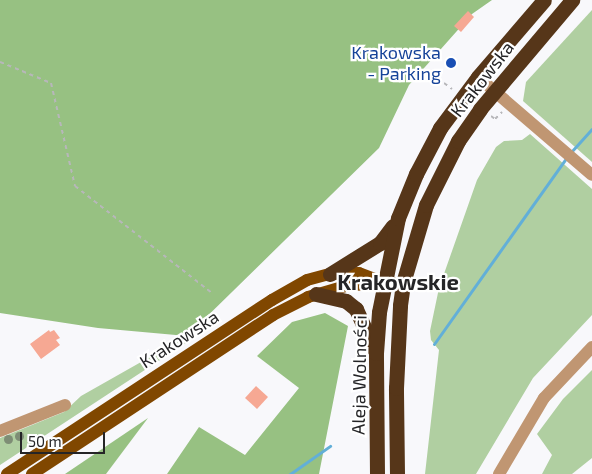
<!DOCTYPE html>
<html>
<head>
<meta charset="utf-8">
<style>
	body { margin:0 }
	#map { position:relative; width:592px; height:474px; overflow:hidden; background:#f8f8fb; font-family:"Exo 2",sans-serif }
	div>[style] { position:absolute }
	.green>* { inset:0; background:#b0cfa1 }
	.forest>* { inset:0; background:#97c182 }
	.stream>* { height:3px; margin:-1.5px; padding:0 1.5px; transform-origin:1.5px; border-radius:1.5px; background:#62afd8 }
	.building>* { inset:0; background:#f6a893 }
	.path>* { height:2px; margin-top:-1px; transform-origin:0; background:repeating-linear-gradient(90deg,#b7b7ba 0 4px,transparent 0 8px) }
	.minor>* { height:12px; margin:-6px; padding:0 6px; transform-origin:6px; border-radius:6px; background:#c09672 }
	.major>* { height:12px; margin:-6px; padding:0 6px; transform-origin:6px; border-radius:6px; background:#804700 }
	.highway>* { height:15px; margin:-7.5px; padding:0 7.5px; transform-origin:7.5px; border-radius:7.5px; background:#563619 }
	.trees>* { width:9px; height:9px; margin:-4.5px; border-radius:50%; background:#7e8d75 }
	.dots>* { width:14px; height:14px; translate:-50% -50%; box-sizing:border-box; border:2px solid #fff; border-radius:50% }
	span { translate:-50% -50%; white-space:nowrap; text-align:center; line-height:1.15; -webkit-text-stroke:4.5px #fff; paint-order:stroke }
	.transit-label { font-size:18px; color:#164399 }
	.right { translate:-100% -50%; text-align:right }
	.street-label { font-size:18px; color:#252527 }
	.district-label { font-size:22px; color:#252527; font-weight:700 }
	.scale { position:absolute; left:20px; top:432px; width:85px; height:22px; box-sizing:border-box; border:2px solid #252527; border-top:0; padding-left:6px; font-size:15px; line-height:18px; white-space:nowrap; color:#252527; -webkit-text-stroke:4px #fff; paint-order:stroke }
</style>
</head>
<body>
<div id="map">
	<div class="green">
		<i style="clip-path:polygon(592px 10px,592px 162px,523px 101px,526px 82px)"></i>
		<i style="clip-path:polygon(530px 134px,592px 189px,592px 315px,533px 378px,476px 474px,425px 474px,439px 350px,431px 340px,430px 331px,439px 288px,477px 180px,496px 147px,504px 141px,522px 140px)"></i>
		<i style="clip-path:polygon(187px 336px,189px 341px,0 465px,0 438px,64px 412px,81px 396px)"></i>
		<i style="clip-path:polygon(592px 370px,592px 458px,572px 474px,542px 474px,552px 455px,537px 434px,563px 399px)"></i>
	</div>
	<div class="forest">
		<i style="clip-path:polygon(0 0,492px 0,472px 14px,409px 85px,379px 148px,187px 336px,98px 328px,0 313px)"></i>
		<i style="clip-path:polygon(325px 313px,348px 326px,319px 474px,167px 474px,199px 427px,245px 455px,299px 388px,257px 356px,292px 322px)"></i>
		<i style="clip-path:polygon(148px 418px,106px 474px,65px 474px)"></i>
	</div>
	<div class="stream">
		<i style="left:571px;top:152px;width:31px;rotate:-48deg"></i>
		<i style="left:434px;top:344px;width:229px;rotate:-54.6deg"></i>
		<i style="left:290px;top:474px;width:49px;rotate:-35deg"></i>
	</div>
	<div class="building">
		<i style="clip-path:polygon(468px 11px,474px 17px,461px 32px,454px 26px)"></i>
		<i style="clip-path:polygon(49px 330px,50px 332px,54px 330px,60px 338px,56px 340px,60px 345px,41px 359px,30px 344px)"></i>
		<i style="clip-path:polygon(256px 386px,268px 397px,257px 409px,245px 398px)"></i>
	</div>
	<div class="path">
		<i style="left:0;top:62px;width:55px;rotate:22.4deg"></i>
		<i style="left:51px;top:83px;width:106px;rotate:76.9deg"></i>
		<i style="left:75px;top:186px;width:175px;rotate:38deg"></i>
		<i style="left:444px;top:83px;width:10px;rotate:37deg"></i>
		<i style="left:491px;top:116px;width:5px;rotate:37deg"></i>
		<i style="left:495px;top:119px;width:10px;rotate:-45deg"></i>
	</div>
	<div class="minor">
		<i style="left:478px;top:77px;width:150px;rotate:40.7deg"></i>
		<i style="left:0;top:431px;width:70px;rotate:-21.8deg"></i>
		<i style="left:499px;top:474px;width:88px;rotate:-59.4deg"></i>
		<i style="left:544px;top:398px;width:70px;rotate:-46.7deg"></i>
	</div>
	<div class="major">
		<i style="left:7px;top:474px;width:317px;rotate:-33.3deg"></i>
		<i style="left:272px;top:300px;width:40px;rotate:-29.7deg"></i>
		<i style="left:307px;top:280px;width:24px;rotate:-15deg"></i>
		<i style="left:330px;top:274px;width:29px;rotate:-2deg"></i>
		<i style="left:359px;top:273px;width:25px;rotate:21deg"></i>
		<i style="left:32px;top:474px;width:289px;rotate:-33.4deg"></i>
		<i style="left:273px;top:315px;width:39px;rotate:-27deg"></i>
		<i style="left:308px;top:297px;width:43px;rotate:-16.3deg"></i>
		<i style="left:349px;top:285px;width:54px;rotate:-2.1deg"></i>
	</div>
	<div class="highway">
		<i style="left:330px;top:274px;width:59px;rotate:-31.8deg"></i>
		<i style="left:380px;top:243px;width:21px;rotate:-53deg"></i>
		<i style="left:316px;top:294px;width:31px;rotate:13deg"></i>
		<i style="left:346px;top:301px;width:13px;rotate:39deg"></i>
		<i style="left:356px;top:309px;width:44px;rotate:65.8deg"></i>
		<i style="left:377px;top:474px;width:121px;rotate:-90.5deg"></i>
		<i style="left:376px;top:353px;width:41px;rotate:-85.8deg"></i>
		<i style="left:379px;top:312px;width:96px;rotate:-78.6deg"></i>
		<i style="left:398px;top:218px;width:48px;rotate:-67.8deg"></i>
		<i style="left:416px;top:174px;width:52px;rotate:-62.4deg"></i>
		<i style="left:440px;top:128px;width:64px;rotate:-53.3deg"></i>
		<i style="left:478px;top:77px;width:101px;rotate:-49.4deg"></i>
		<i style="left:397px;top:474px;width:86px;rotate:-90.7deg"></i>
		<i style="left:396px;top:388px;width:83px;rotate:-87.2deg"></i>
		<i style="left:400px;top:305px;width:22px;rotate:-82deg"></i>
		<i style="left:403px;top:283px;width:81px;rotate:-73.6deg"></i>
		<i style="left:426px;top:205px;width:72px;rotate:-63.4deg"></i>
		<i style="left:458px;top:141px;width:39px;rotate:-55deg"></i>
		<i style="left:480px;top:109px;width:143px;rotate:-49.8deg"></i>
	</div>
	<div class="trees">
		<i style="left:19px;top:436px"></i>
		<i style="left:8px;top:439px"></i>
	</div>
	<div class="dots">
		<i style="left:451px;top:63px;background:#1a4fb4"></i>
	</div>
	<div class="transit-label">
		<span class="right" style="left:441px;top:63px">Krakowska<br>- Parking</span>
	</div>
	<div class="street-label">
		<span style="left:482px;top:79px;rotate:-52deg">Krakowska</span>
		<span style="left:179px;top:339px;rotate:-33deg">Krakowska</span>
		<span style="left:359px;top:375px;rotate:-89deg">Aleja Wolności</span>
	</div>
	<div class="district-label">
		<span style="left:398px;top:282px">Krakowskie</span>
	</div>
	<div class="scale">50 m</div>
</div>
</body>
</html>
